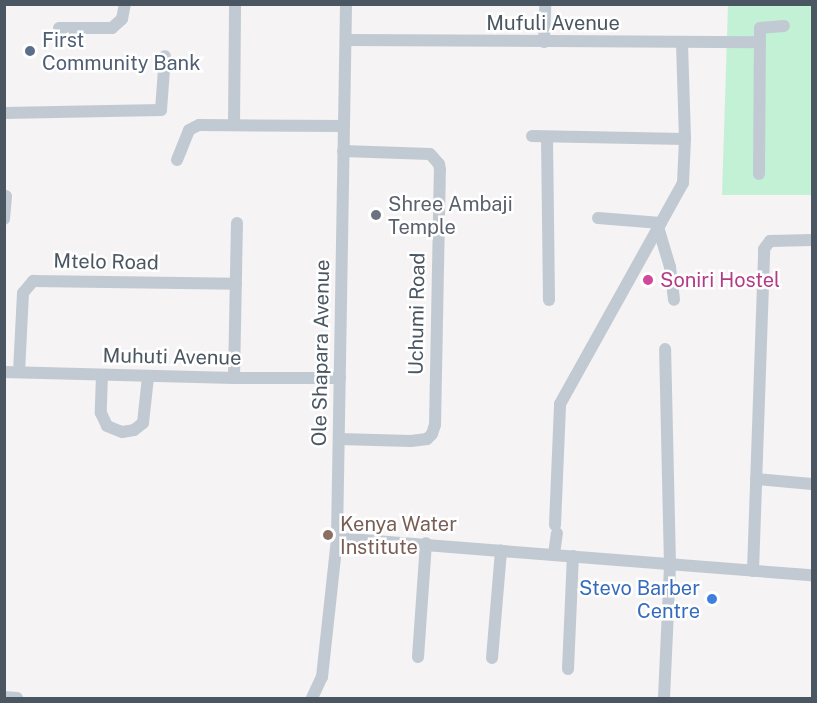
<!DOCTYPE html>
<html>
<head>
<meta charset="utf-8">
<style>
	body { margin:0 }
	#map { position:relative; width:817px; height:703px; overflow:hidden; background:#f5f3f3; font-family:"Public Sans",sans-serif }
	div>[style] { position:absolute }
	.green>* { inset:0; background:#c3f1d5 }
	.street>* { height:12px; margin:-6px; padding:0 6px; transform-origin:6px; border-radius:6px; background:#c1cad2 }
	.dots>* { width:16px; height:16px; translate:-50% -50%; box-sizing:border-box; border:3px solid #fff; border-radius:50% }
	span { translate:-50% -50%; white-space:nowrap; text-align:center; line-height:1.15; -webkit-text-stroke:5px #fff; paint-order:stroke }
	.street-label { font-size:20px; color:#4a5661 }
	.service-label { font-size:20px; color:#4e5e75 }
	.left { translate:0 -50%; text-align:left }
	.worship-label { font-size:20px; color:#5b616d }
	.hotel-label { font-size:20px; color:#b23c85 }
	.education-label { font-size:20px; color:#785e54 }
	.shop-label { font-size:20px; color:#366cbe }
	.right { translate:-100% -50%; text-align:right }
	.frame { position:absolute; inset:0; border:6px solid #4a5661; pointer-events:none }
</style>
</head>
<body>
<div id="map">
	<div class="green">
		<i style="clip-path:polygon(728px 5px,812px 5px,812px 195px,722px 195px)"></i>
	</div>
	<div class="street">
		<i style="left:59px;top:28px;width:53px"></i>
		<i style="left:112px;top:28px;width:13px;rotate:-42deg"></i>
		<i style="left:122px;top:19px;width:15px;rotate:-79deg"></i>
		<i style="left:346px;top:40px;width:414px;rotate:0.3deg"></i>
		<i style="left:544px;top:42px;width:38px;rotate:-88deg"></i>
		<i style="left:4px;top:113px;width:157px;rotate:-1.1deg"></i>
		<i style="left:161px;top:110px;width:54px;rotate:-85.8deg"></i>
		<i style="left:234px;top:125px;width:121px;rotate:-89.5deg"></i>
		<i style="left:532px;top:136px;width:153px;rotate:1.1deg"></i>
		<i style="left:547px;top:137px;width:163px;rotate:89.3deg"></i>
		<i style="left:177px;top:160px;width:32px;rotate:-68deg"></i>
		<i style="left:189px;top:130px;width:11px;rotate:-27deg"></i>
		<i style="left:199px;top:125px;width:145px;rotate:0.4deg"></i>
		<i style="left:759px;top:174px;width:146px;rotate:-89.6deg"></i>
		<i style="left:760px;top:28px;width:24px;rotate:-5deg"></i>
		<i style="left:598px;top:218px;width:63px;rotate:4.5deg"></i>
		<i style="left:4px;top:219px;width:23px;rotate:-85deg"></i>
		<i style="left:658px;top:227px;width:42px;rotate:73.3deg"></i>
		<i style="left:670px;top:267px;width:33px;rotate:83deg"></i>
		<i style="left:4px;top:372px;width:230px;rotate:1.5deg"></i>
		<i style="left:234px;top:378px;width:106px"></i>
		<i style="left:19px;top:372px;width:79px;rotate:-87.1deg"></i>
		<i style="left:23px;top:293px;width:16px;rotate:-50deg"></i>
		<i style="left:33px;top:281px;width:203px;rotate:0.8deg"></i>
		<i style="left:102px;top:375px;width:38px;rotate:92deg"></i>
		<i style="left:101px;top:413px;width:14px;rotate:65deg"></i>
		<i style="left:107px;top:426px;width:16px;rotate:22deg"></i>
		<i style="left:122px;top:432px;width:12px;rotate:-9deg"></i>
		<i style="left:134px;top:430px;width:11px;rotate:-38deg"></i>
		<i style="left:143px;top:423px;width:46px;rotate:-83.8deg"></i>
		<i style="left:234px;top:378px;width:155px;rotate:-88.9deg"></i>
		<i style="left:339px;top:439px;width:72px;rotate:1.6deg"></i>
		<i style="left:411px;top:441px;width:16px;rotate:-7deg"></i>
		<i style="left:427px;top:439px;width:7px;rotate:-45deg"></i>
		<i style="left:432px;top:434px;width:9px;rotate:-72deg"></i>
		<i style="left:435px;top:425px;width:255px;rotate:-88.9deg"></i>
		<i style="left:440px;top:170px;width:6px;rotate:-99deg"></i>
		<i style="left:439px;top:164px;width:13px;rotate:-132deg"></i>
		<i style="left:430px;top:154px;width:87px;rotate:-178deg"></i>
		<i style="left:756px;top:479px;width:56px;rotate:5.1deg"></i>
		<i style="left:555px;top:525px;width:121px;rotate:-87.6deg"></i>
		<i style="left:560px;top:404px;width:253px;rotate:-60.9deg"></i>
		<i style="left:683px;top:183px;width:44px;rotate:-87.4deg"></i>
		<i style="left:685px;top:139px;width:96px;rotate:-91.8deg"></i>
		<i style="left:337px;top:538px;width:476px;rotate:4.5deg"></i>
		<i style="left:554px;top:554px;width:21px;rotate:-82deg"></i>
		<i style="left:753px;top:571px;width:322px;rotate:-88deg"></i>
		<i style="left:764px;top:249px;width:10px;rotate:-53deg"></i>
		<i style="left:770px;top:241px;width:42px;rotate:-1.4deg"></i>
		<i style="left:418px;top:657px;width:114px;rotate:-86deg"></i>
		<i style="left:492px;top:658px;width:108px;rotate:-85.2deg"></i>
		<i style="left:568px;top:669px;width:113px;rotate:-87.5deg"></i>
		<i style="left:4px;top:697px;width:13px;rotate:4deg"></i>
		<i style="left:312px;top:698px;width:23px;rotate:-65deg"></i>
		<i style="left:322px;top:677px;width:140px;rotate:-83.8deg"></i>
		<i style="left:337px;top:538px;width:534px;rotate:-89.03deg"></i>
		<i style="left:664px;top:698px;width:133px;rotate:-87.4deg"></i>
		<i style="left:670px;top:565px;width:216px;rotate:-91.3deg"></i>
	</div>
	<div class="dots">
		<i style="left:30px;top:51px;background:#5c6f8a"></i>
		<i style="left:376px;top:215px;background:#6b7280"></i>
		<i style="left:648px;top:280px;background:#d1479c"></i>
		<i style="left:328px;top:535px;background:#8d6e63"></i>
		<i style="left:712px;top:599px;background:#3f7fe0"></i>
	</div>
	<div class="street-label">
		<span style="left:553px;top:23px">Mufuli Avenue</span>
		<span style="left:106px;top:262px;rotate:1deg">Mtelo Road</span>
		<span style="left:417px;top:314px;rotate:-89deg">Uchumi Road</span>
		<span style="left:321px;top:353px;rotate:-89deg">Ole Shapara Avenue</span>
		<span style="left:172px;top:357px;rotate:1deg">Muhuti Avenue</span>
	</div>
	<div class="service-label">
		<span class="left" style="left:42px;top:52px">First<br>Community Bank</span>
	</div>
	<div class="worship-label">
		<span class="left" style="left:388px;top:216px">Shree Ambaji<br>Temple</span>
	</div>
	<div class="hotel-label">
		<span class="left" style="left:660px;top:280px">Soniri Hostel</span>
	</div>
	<div class="education-label">
		<span class="left" style="left:340px;top:536px">Kenya Water<br>Institute</span>
	</div>
	<div class="shop-label">
		<span class="right" style="left:700px;top:600px">Stevo Barber<br>Centre</span>
	</div>
	<div class="frame"></div>
</div>
</body>
</html>
